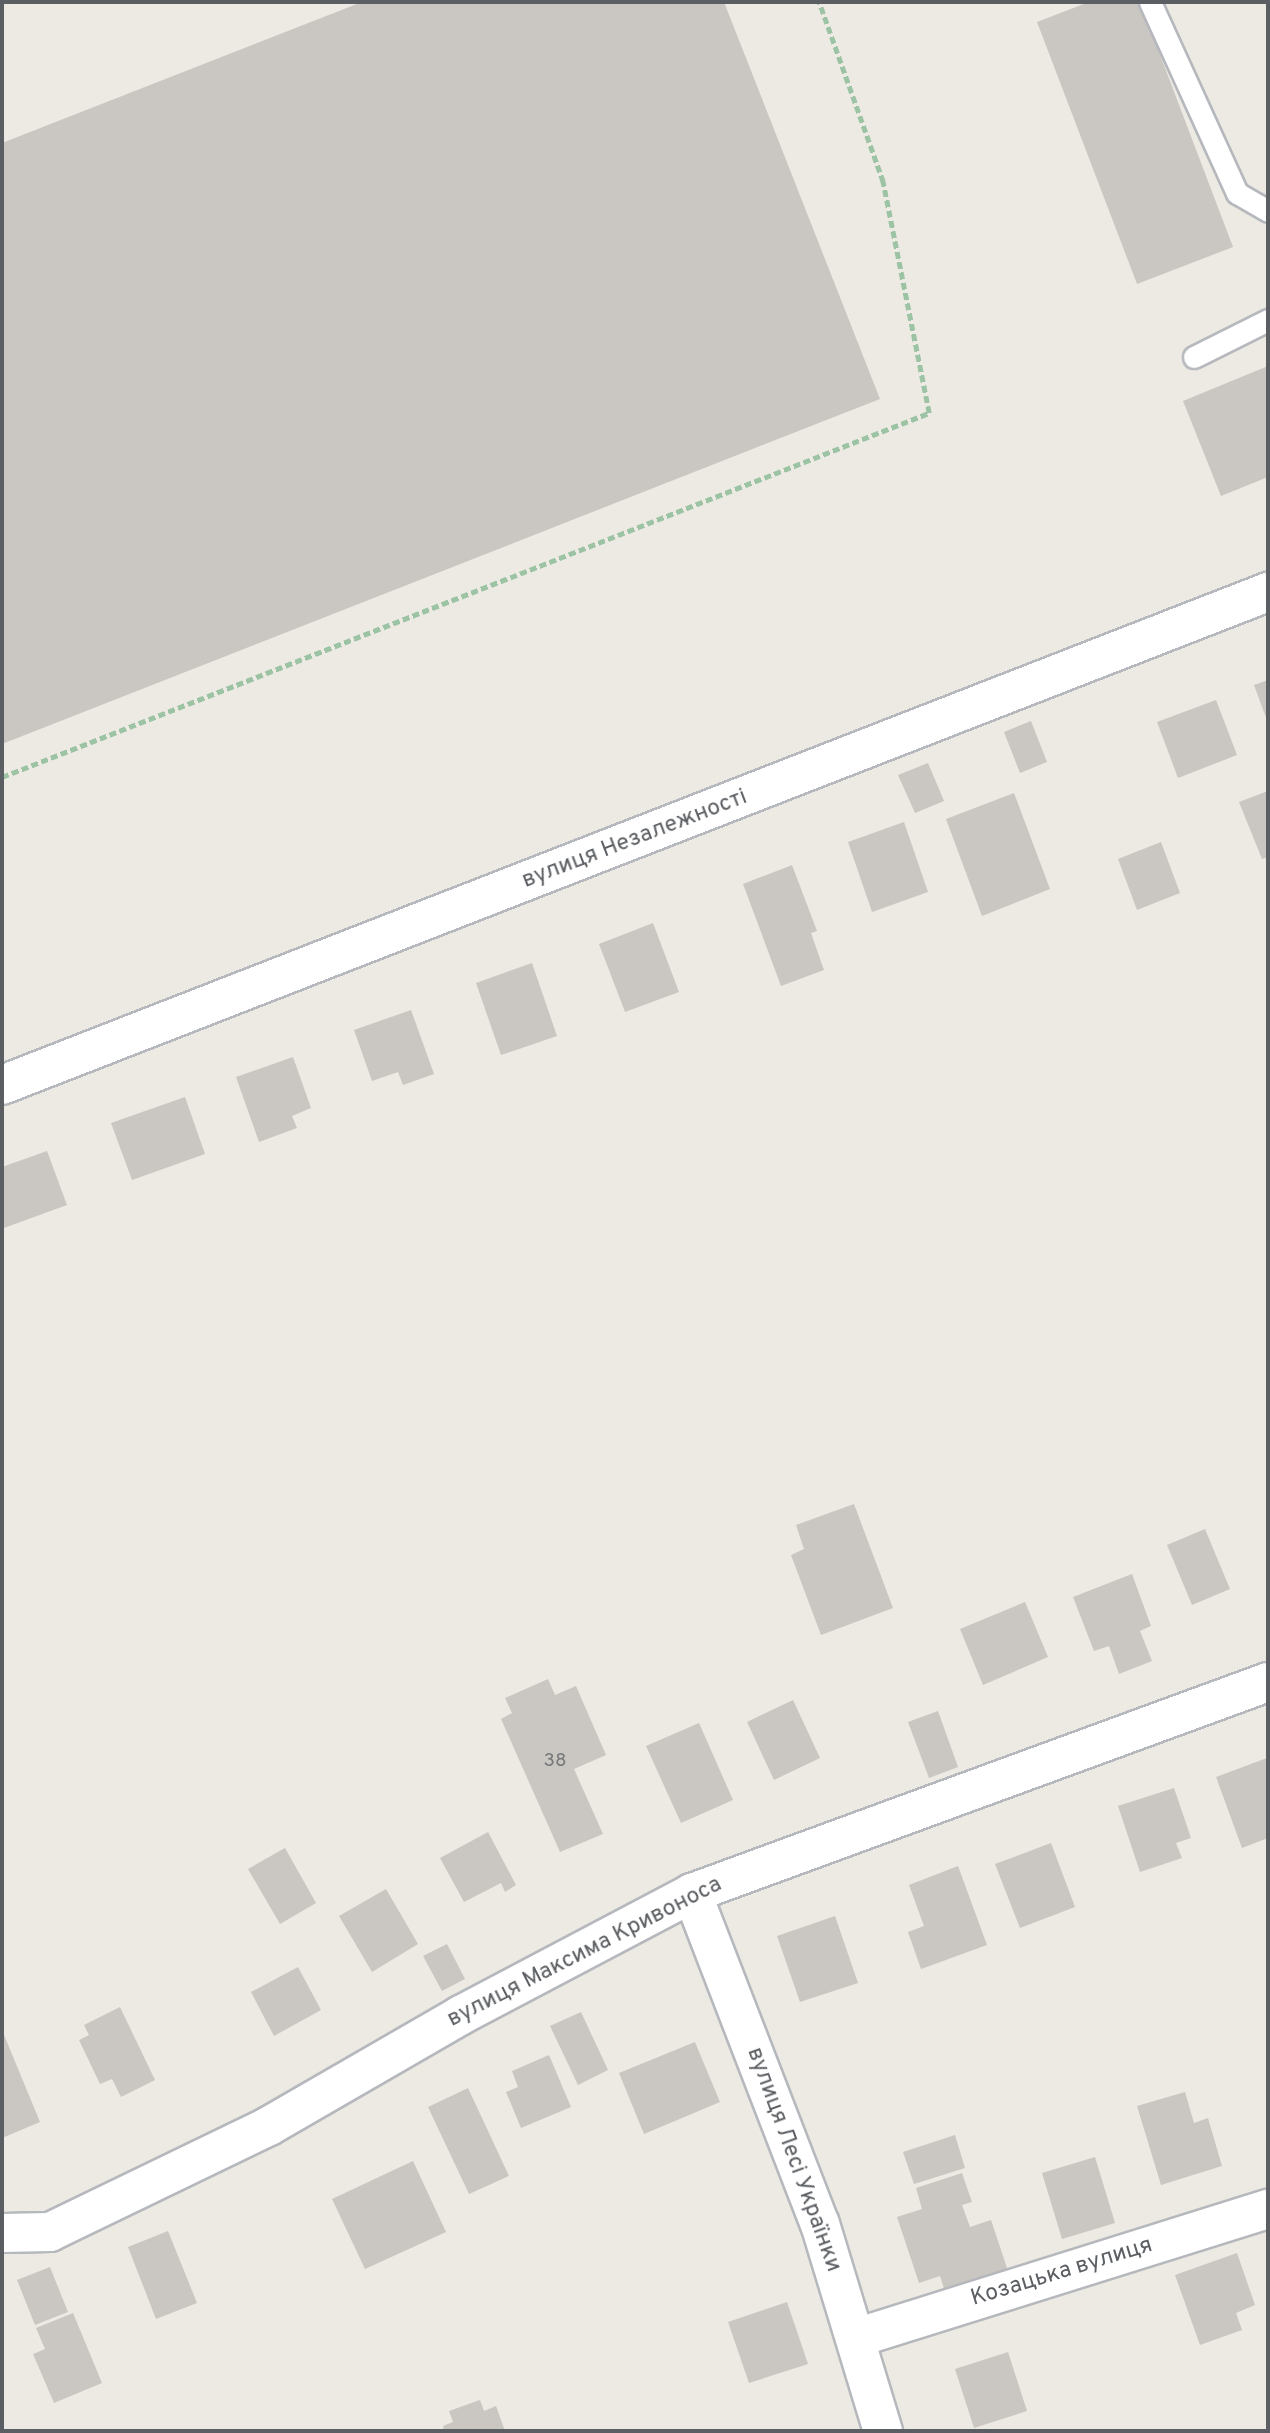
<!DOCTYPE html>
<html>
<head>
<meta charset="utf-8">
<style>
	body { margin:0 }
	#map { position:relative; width:1270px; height:2433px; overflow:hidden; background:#eceae2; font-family:Overpass,sans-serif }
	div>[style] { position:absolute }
	.building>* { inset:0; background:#cac6c2 }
	.path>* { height:4.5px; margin-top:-2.25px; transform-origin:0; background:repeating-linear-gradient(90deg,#9bc3a4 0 7px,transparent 0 10.5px) }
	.roads { filter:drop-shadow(2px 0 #b5b8bc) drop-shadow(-2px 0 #b5b8bc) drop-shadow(0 2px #b5b8bc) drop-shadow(0 -2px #b5b8bc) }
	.service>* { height:21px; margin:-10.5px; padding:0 10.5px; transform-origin:10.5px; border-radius:10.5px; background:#fff }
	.minor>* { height:38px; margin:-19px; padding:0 19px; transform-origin:19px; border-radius:19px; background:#fff }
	span { translate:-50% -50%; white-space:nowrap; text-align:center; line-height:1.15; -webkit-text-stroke:7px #fff; paint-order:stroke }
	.number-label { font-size:19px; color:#77787a }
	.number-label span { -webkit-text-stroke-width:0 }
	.street-label { font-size:23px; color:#5b5e62 }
	.frame { position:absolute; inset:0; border:4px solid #5b5e62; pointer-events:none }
</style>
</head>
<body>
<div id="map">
	<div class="building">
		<i style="clip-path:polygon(362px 2px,724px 2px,880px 399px,2px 744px,2px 143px)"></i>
		<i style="clip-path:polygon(1089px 2px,1140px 2px,1233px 247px,1137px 284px,1037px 22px)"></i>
		<i style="clip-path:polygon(1268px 366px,1268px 477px,1221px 496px,1183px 401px)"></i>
		<i style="clip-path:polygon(1268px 680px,1268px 723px,1254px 685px)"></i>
		<i style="clip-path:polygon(1216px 700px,1237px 755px,1178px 778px,1157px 722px)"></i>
		<i style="clip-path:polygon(1031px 721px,1047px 762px,1020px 773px,1004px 732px)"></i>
		<i style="clip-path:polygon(928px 763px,944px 801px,915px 813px,898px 775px)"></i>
		<i style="clip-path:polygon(1268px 791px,1268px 857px,1262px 859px,1239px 802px)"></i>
		<i style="clip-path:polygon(1014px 793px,1050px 889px,982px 916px,946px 819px)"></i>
		<i style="clip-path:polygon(904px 822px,928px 892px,872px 912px,848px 842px)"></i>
		<i style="clip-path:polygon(1161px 842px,1180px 893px,1137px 910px,1118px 859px)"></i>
		<i style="clip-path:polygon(792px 865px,817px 931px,811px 933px,824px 970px,781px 986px,743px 884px)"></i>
		<i style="clip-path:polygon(653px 923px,679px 992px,625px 1012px,599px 944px)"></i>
		<i style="clip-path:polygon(532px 963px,557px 1036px,501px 1055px,476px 983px)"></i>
		<i style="clip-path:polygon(411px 1010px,434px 1074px,403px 1085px,398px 1072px,372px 1081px,354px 1030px)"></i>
		<i style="clip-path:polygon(293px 1057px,311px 1108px,292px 1116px,297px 1128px,259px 1142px,236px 1077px)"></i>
		<i style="clip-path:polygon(185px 1097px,205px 1154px,132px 1180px,111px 1123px)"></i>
		<i style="clip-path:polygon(47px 1151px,67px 1205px,4px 1228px,2px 1167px)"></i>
		<i style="clip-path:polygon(854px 1504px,893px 1608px,821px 1635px,791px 1555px,804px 1549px,796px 1525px)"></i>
		<i style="clip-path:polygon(1205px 1529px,1230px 1589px,1192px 1605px,1167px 1545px)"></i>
		<i style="clip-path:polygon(1132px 1574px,1151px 1626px,1140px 1631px,1152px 1661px,1119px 1674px,1109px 1646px,1094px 1651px,1073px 1597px)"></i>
		<i style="clip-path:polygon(1025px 1602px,1048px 1657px,983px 1685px,960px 1629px)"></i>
		<i style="clip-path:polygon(548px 1679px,555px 1695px,576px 1686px,606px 1755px,574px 1769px,603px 1834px,560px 1852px,501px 1719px,512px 1713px,505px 1698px)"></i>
		<i style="clip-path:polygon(793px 1700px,820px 1758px,774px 1780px,747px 1722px)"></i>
		<i style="clip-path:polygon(938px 1711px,958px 1767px,929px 1778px,908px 1722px)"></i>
		<i style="clip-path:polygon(699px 1723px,733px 1800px,681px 1823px,646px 1746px)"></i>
		<i style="clip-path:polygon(1267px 1758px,1268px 1838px,1242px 1848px,1216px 1777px)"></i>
		<i style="clip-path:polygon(1174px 1788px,1191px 1838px,1176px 1843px,1182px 1858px,1140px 1872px,1118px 1806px)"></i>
		<i style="clip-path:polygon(488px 1832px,516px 1885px,505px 1892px,501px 1883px,464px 1902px,440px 1858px)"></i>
		<i style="clip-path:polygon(1051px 1843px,1075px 1907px,1020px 1928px,995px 1864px)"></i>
		<i style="clip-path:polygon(285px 1848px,316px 1903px,280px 1924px,248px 1869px)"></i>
		<i style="clip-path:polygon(958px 1866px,987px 1945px,921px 1969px,908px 1932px,924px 1926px,909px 1885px)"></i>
		<i style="clip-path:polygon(386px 1889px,418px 1944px,372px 1972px,339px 1916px)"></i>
		<i style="clip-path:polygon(835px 1916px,858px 1983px,800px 2002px,777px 1936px)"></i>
		<i style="clip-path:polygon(447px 1944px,465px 1979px,442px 1991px,423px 1956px)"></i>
		<i style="clip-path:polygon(298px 1967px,321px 2010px,274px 2036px,251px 1992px)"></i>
		<i style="clip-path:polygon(120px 2007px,155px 2080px,121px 2097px,112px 2079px,100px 2084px,79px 2040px,89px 2035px,84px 2025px)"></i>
		<i style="clip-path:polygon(581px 2012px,608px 2070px,578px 2085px,550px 2026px)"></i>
		<i style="clip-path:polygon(2px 2030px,40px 2122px,2px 2138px)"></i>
		<i style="clip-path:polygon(695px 2042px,720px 2102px,644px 2134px,619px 2073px)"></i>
		<i style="clip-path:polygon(549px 2055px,571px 2107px,521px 2128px,506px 2092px,518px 2087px,512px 2071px)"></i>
		<i style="clip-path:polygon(468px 2088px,509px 2176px,469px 2194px,428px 2107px)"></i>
		<i style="clip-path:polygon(1185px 2092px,1194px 2123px,1208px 2118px,1222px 2166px,1161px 2185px,1137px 2106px)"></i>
		<i style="clip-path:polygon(955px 2135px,965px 2168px,914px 2184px,903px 2152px)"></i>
		<i style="clip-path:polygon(1095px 2157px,1115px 2223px,1062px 2239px,1042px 2173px)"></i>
		<i style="clip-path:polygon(413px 2161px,446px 2232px,365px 2269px,332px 2199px)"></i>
		<i style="clip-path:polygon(962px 2173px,972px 2202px,962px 2205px,970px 2227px,991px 2220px,1008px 2271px,945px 2292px,940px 2276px,919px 2283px,897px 2217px,922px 2209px,916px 2188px)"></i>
		<i style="clip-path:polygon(168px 2231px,197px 2303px,156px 2319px,128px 2247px)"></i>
		<i style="clip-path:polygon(1237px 2253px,1255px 2305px,1236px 2313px,1242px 2330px,1200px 2345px,1175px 2275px)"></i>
		<i style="clip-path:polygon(50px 2267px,68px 2312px,35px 2325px,17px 2280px)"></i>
		<i style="clip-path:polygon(787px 2302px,808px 2364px,749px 2383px,728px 2322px)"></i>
		<i style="clip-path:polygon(73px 2313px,102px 2383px,54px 2403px,33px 2354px,45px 2349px,36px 2328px)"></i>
		<i style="clip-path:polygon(1008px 2352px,1027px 2411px,974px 2428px,955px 2369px)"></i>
		<i style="clip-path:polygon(480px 2400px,484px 2411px,496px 2406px,505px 2431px,444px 2431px,443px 2426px,453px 2422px,449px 2411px)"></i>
	</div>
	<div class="path">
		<i style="left:2px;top:777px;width:996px;rotate:-21.44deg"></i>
		<i style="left:929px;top:413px;width:236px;rotate:-101.3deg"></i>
		<i style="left:883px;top:182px;width:191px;rotate:-109.6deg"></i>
	</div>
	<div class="roads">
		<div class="service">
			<i style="left:1150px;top:2px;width:210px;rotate:65.5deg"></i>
			<i style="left:1237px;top:193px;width:36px;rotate:30deg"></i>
			<i style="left:1194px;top:357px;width:83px;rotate:-26.6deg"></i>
		</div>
		<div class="minor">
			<i style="left:2px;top:1085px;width:1359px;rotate:-21.28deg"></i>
			<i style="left:692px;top:1893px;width:355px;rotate:68.9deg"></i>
			<i style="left:820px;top:2224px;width:216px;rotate:73.1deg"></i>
			<i style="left:2px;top:2233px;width:48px;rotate:-1.2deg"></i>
			<i style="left:50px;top:2232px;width:243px;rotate:-25.8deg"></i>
			<i style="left:269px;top:2126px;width:222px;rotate:-30deg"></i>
			<i style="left:461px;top:2015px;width:261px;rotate:-27.8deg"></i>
			<i style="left:692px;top:1893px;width:613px;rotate:-20.12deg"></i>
			<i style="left:856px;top:2338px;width:432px;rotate:-17.4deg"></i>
		</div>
	</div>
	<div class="number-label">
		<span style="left:555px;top:1762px">38</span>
	</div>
	<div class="street-label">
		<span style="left:635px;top:840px;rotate:-21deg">вулиця Незалежності</span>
		<span style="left:585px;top:1953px;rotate:-27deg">вулиця Максима Кривоноса</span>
		<span style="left:793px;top:2160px;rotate:70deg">вулиця Лесі Українки</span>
		<span style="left:1062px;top:2273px;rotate:-17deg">Козацька вулиця</span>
	</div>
	<div class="frame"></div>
</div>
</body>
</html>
